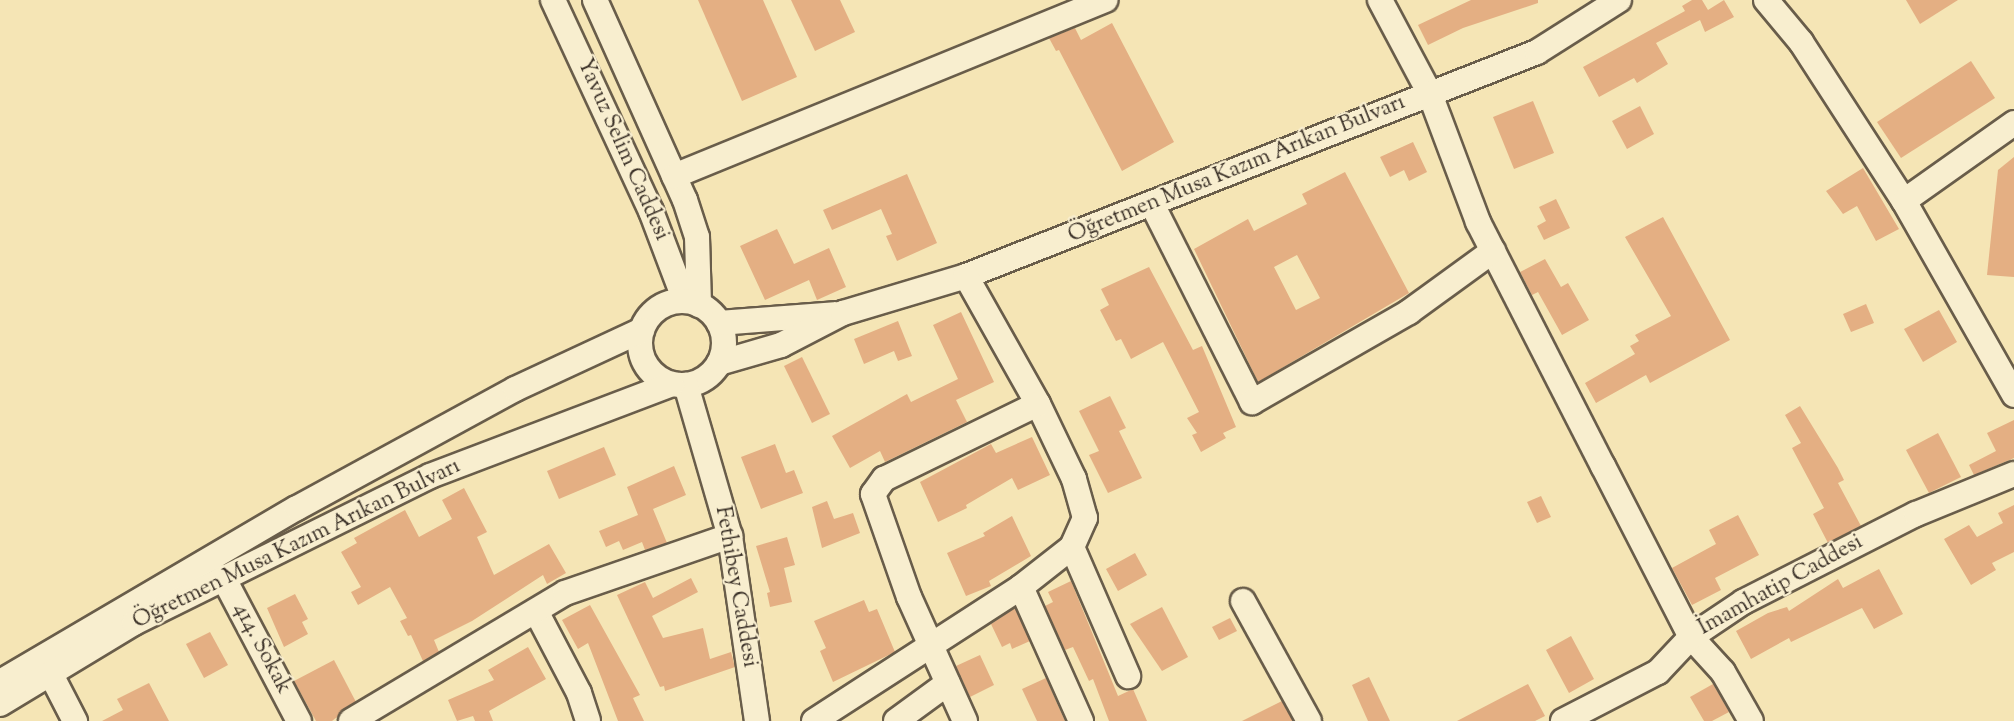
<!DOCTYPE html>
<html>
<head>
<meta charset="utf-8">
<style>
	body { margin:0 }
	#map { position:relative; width:2014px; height:721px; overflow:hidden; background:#f5e5b5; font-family:"Sorts Mill Goudy",serif }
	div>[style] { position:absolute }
	.building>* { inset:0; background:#e4af83 }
	.roads { filter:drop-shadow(2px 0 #695d4a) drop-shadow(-2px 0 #695d4a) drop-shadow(0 2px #695d4a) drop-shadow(0 -2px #695d4a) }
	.minor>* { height:24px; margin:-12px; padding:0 12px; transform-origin:12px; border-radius:12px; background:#f8eecf }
	.minor>.ring { margin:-12px; padding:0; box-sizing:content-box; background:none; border:24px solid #f8eecf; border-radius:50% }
	span { translate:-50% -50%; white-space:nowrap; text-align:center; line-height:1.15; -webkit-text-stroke:4.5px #f8eecf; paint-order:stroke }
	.street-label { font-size:22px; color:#3a3027 }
</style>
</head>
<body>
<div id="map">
	<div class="building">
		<i style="clip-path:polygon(698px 0,763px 0,797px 77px,742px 101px)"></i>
		<i style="clip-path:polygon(791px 0,840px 0,855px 32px,815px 51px)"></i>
		<i style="clip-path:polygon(1471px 0,1538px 0,1538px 3px,1463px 28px,1428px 45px,1418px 25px)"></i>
		<i style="clip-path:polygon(1692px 0,1702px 0,1708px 10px,1724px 0,1734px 17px,1705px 32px,1700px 20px,1656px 43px,1668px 64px,1637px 83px,1634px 78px,1599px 97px,1583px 67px,1685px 11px,1682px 6px)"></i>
		<i style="clip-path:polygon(1906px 0,1958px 0,1920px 24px)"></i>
		<i style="clip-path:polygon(1112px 23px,1174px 142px,1122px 171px,1059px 50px,1056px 51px,1049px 38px,1075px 28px,1081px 40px)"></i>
		<i style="clip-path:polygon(1971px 61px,1995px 98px,1901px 158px,1877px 122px)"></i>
		<i style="clip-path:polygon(1533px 101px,1554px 153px,1514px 169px,1493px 117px)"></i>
		<i style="clip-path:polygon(1640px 106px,1654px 134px,1627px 149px,1612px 121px)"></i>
		<i style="clip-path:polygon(1413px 142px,1427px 172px,1409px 181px,1404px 170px,1390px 177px,1380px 157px)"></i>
		<i style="clip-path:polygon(2014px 157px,2014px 277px,1987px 275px,1998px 170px)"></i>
		<i style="clip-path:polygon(1863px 168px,1899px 229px,1876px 241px,1857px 206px,1843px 214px,1826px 191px)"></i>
		<i style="clip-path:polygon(evenodd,1345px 172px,1409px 293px,1258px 382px,1194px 249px,1248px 219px,1254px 231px,1307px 204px,1302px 194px,1345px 172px,1297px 255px,1320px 298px,1296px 310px,1274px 267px,1297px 255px)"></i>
		<i style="clip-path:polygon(907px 174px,937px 243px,897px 261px,886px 236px,892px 234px,881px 209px,832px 230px,823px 210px)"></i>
		<i style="clip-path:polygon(1556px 199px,1570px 228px,1544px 240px,1537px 226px,1546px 221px,1539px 207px)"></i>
		<i style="clip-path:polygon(1663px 217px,1730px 340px,1650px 383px,1646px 375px,1596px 403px,1585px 383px,1635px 354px,1630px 346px,1639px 341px,1635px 335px,1671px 316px,1625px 237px)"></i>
		<i style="clip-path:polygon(777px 229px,794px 264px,829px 248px,846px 287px,817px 300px,809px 280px,765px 300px,740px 246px)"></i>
		<i style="clip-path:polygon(1545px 259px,1561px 287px,1568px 283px,1589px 320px,1562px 335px,1538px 292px,1532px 295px,1520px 272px)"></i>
		<i style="clip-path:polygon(1149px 267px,1193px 350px,1202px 346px,1236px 427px,1223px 433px,1226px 438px,1201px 452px,1192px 435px,1197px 433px,1187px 418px,1199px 412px,1163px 342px,1131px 359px,1121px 339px,1116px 341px,1100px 310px,1109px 305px,1101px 289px)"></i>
		<i style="clip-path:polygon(1866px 304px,1874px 323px,1851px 332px,1843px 314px)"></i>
		<i style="clip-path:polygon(1939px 310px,1957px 342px,1923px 362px,1904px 329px)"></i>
		<i style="clip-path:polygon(961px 312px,994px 382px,956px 400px,967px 422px,885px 462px,880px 451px,850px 468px,832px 436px,907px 394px,911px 402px,958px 379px,933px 325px)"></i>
		<i style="clip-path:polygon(898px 321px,912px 356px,898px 361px,894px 351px,864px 364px,854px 339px)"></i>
		<i style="clip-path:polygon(802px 357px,830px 414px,812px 423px,784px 366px)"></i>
		<i style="clip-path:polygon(1110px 396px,1126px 428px,1119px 431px,1142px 478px,1108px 493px,1089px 455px,1099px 451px,1079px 411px)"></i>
		<i style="clip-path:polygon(1800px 406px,1838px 468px,1844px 480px,1838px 483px,1861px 526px,1828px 543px,1813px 514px,1824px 508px,1792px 448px,1801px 443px,1785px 415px)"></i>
		<i style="clip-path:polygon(2014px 420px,2014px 458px,1974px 475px,1969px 465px,1996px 451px,1987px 433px)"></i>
		<i style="clip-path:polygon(1938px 433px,1961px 477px,1929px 493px,1906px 450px)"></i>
		<i style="clip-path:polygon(1032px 437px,1050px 475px,1018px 490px,1012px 478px,966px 505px,967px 508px,938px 522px,920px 482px,991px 444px,996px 453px)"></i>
		<i style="clip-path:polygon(775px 444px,786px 473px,794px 470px,803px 493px,761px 509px,741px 457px)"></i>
		<i style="clip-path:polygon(604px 447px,616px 475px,559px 499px,547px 471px)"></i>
		<i style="clip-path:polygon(674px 466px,686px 495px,653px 509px,667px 543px,645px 550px,642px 542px,623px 550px,619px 541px,606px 547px,599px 531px,638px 515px,627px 487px)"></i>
		<i style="clip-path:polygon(464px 488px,487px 532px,477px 537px,494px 575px,549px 544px,566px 573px,547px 584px,543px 575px,472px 621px,434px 640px,439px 652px,423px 661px,411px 635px,408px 636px,400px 621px,407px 618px,390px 587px,358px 605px,351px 592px,361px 587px,341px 552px,357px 543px,354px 538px,405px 510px,419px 537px,452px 519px,442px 500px)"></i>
		<i style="clip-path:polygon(1541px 496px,1551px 517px,1537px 523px,1527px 502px)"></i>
		<i style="clip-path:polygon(827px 501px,834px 519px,853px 513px,860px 533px,822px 548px,812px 507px)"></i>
		<i style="clip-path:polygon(2014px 505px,2014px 552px,1992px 563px,1996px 570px,1971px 585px,1944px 539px,1969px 525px,1977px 537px,2003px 523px,1998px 513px)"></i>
		<i style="clip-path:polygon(1738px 515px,1759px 555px,1715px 578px,1721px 590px,1692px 605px,1672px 568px,1716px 544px,1709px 530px)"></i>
		<i style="clip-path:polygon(1012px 516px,1031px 556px,989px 581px,991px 586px,966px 596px,947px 553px,985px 536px,983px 533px)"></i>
		<i style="clip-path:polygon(787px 537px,795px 565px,784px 568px,792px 602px,770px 607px,767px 593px,770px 592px,756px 546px)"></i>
		<i style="clip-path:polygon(1135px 553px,1147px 575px,1118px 591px,1106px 569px)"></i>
		<i style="clip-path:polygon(1879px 569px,1903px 614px,1874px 629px,1862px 608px,1791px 642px,1789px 638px,1751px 659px,1736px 631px,1768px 613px,1787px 607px,1789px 611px,1838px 579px,1843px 588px)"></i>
		<i style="clip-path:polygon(691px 578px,698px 592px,652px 616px,663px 638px,703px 628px,710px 659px,731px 652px,735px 667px,665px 691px,664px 686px,660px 687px,617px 595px,645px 582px,653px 598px)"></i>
		<i style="clip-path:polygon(1071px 581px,1118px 696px,1133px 689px,1147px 721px,1109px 721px,1093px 679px,1089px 681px,1073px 647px,1065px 650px,1045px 606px,1053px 602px,1048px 592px)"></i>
		<i style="clip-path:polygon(295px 594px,308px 619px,302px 622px,308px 634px,284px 647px,267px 608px)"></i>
		<i style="clip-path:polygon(864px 600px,869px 612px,877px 609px,895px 652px,833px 682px,820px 651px,826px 648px,814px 621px)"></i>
		<i style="clip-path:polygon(590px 605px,640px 695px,633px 698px,644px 721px,618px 721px,588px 643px,578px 649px,562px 620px)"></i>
		<i style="clip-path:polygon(1162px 607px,1188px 657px,1162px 671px,1130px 624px)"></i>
		<i style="clip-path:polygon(1015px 608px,1030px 641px,1012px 649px,1010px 643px,1002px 647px,991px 624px)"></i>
		<i style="clip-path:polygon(1230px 618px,1237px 631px,1219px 640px,1212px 627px)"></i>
		<i style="clip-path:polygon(210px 632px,228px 665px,204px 678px,186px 644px)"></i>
		<i style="clip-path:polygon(1571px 636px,1594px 679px,1569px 693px,1546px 650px)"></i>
		<i style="clip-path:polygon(528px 647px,546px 679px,489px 711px,493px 721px,475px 721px,473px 716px,457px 721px,448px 700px,494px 680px,488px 670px)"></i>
		<i style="clip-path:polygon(980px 655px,994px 685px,970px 697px,956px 666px)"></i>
		<i style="clip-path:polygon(334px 660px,356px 702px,332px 721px,316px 721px,294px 681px)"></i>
		<i style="clip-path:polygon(1369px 677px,1390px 721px,1368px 721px,1352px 685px)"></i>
		<i style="clip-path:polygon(1046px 678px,1060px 710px,1065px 721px,1037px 721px,1022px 689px)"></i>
		<i style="clip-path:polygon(149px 683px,169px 721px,102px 721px,123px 710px,117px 699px)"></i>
		<i style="clip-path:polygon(1528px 684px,1545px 716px,1535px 721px,1457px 721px)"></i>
		<i style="clip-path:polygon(1713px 684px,1729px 712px,1712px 721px,1704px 721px,1690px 697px)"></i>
		<i style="clip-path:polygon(1282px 701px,1293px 721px,1242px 721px)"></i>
	</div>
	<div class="roads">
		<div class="minor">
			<i style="left:553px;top:0;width:233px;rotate:65.1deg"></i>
			<i style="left:651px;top:211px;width:96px;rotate:69.3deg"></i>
			<i style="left:595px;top:0;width:219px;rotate:65.8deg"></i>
			<i style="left:685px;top:200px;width:39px;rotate:72deg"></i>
			<i style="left:697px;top:237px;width:68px;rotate:88.3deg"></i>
			<i style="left:1380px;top:0;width:106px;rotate:62deg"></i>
			<i style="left:1430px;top:94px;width:137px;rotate:69.4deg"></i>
			<i style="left:1478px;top:222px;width:274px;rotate:62.9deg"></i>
			<i style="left:1603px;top:466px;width:192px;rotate:62.8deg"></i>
			<i style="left:1691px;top:637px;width:47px;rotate:47.6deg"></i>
			<i style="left:1723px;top:672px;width:56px;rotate:60.3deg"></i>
			<i style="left:1766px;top:0;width:55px;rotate:50.2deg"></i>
			<i style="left:1801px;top:42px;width:189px;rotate:57.1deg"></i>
			<i style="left:1904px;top:201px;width:223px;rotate:60.4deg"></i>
			<i style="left:674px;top:176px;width:466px;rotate:-22.2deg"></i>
			<i style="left:1904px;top:201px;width:135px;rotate:-35.3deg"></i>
			<i style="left:1152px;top:204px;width:222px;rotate:63.2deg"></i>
			<i style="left:1252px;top:402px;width:181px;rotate:-29.8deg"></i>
			<i style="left:1409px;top:312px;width:104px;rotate:-36deg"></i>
			<i class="ring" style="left:640px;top:301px;width:60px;height:60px"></i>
			<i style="left:719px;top:323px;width:116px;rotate:-4.4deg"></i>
			<i style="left:719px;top:363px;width:65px;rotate:-16.2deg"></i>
			<i style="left:781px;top:345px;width:70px;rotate:-27.3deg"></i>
			<i style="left:843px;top:313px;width:128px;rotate:-16.7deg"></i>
			<i style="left:966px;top:276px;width:613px;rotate:-21.42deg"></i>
			<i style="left:1537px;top:52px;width:97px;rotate:-32.4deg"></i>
			<i style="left:686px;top:385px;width:157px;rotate:73.8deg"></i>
			<i style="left:730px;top:536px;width:187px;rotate:81.7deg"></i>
			<i style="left:1072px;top:547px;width:141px;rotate:66.5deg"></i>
			<i style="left:223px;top:577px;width:163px;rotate:62.2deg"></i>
			<i style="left:1021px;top:587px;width:147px;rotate:65.9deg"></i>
			<i style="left:1243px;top:601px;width:137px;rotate:61.2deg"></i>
			<i style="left:537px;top:613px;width:90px;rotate:62.3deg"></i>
			<i style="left:579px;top:693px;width:29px;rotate:72deg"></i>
			<i style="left:43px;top:659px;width:70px;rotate:62.7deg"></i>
			<i style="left:0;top:682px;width:344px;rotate:-30.4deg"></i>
			<i style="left:297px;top:508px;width:248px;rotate:-28.6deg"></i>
			<i style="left:515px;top:389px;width:140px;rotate:-24.9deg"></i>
			<i style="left:0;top:704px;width:157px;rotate:-31.2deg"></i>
			<i style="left:134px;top:623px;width:330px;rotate:-26.4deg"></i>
			<i style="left:430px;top:476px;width:259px;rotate:-20.8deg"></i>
			<i style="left:351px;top:721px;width:249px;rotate:-30.9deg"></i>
			<i style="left:565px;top:593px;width:175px;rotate:-19.1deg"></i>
			<i style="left:814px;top:721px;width:247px;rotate:-32.9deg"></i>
			<i style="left:1021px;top:587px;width:65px;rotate:-38.1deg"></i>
			<i style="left:1072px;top:547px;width:32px;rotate:-66deg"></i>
			<i style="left:1085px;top:518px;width:41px;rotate:-105.8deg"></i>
			<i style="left:1074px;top:479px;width:83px;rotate:-115.6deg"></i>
			<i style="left:1038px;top:404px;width:147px;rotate:-119.4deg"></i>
			<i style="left:896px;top:721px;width:64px;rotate:-36.2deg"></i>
			<i style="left:965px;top:721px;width:136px;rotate:-114.3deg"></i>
			<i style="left:909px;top:597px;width:109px;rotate:-109.3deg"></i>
			<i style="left:873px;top:494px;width:19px;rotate:-54deg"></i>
			<i style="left:884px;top:479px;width:171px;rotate:-26deg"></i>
			<i style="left:1563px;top:721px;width:107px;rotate:-27.3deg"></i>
			<i style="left:1658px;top:672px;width:48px;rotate:-46.7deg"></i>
			<i style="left:1691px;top:637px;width:63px;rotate:-33.9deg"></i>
			<i style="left:1743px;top:602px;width:194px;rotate:-27deg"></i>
			<i style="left:1916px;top:514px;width:106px;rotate:-22.2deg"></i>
		</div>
	</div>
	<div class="street-label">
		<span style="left:622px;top:150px;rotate:66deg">Yavuz Selim Caddesi</span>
		<span style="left:1237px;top:170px;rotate:-22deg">Öğretmen Musa Kazım Arıkan Bulvarı</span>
		<span style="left:297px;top:545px;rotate:-26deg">Öğretmen Musa Kazım Arıkan Bulvarı</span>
		<span style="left:1781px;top:586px;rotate:-29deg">İmamhatip Caddesi</span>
		<span style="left:735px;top:587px;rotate:80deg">Fethibey Caddesi</span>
		<span style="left:261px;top:649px;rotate:62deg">414. Sokak</span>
	</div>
</div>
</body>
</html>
